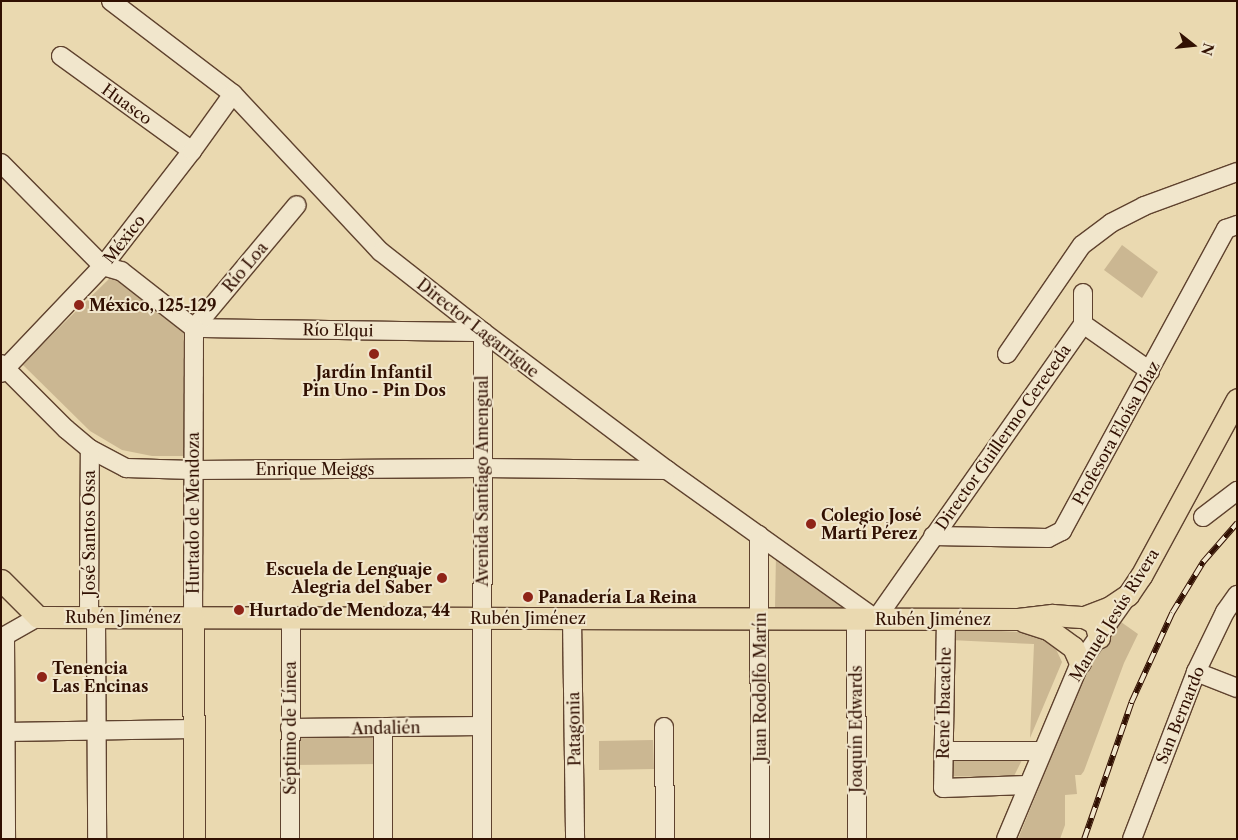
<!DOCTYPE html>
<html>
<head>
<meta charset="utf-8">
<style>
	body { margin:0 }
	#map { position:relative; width:1238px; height:840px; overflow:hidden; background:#ead9b0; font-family:"Libre Caslon Text",serif }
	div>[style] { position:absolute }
	.green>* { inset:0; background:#cbb792 }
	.roads { filter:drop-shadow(1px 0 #5f422e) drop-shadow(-1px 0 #5f422e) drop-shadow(0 1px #5f422e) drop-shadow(0 -1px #5f422e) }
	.minor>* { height:18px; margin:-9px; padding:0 9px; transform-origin:9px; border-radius:9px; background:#f1e6cc }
	.major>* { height:21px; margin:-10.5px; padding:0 10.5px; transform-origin:10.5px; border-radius:10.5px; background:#ead9b0 }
	.rail>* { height:5.5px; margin-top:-2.75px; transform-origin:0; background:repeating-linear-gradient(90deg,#f1e6cc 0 11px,#311002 0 22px); box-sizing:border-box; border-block:1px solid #311002 }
	.dots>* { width:14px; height:14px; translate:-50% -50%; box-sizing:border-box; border:2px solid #f1e6cc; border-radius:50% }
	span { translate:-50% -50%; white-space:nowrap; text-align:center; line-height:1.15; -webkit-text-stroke:4px #f1e6cc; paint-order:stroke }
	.street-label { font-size:16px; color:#311002 }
	.poi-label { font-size:16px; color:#311002; font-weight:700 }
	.left { translate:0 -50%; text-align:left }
	.right { translate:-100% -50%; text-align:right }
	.frame { position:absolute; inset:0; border:2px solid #311002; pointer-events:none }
	.north { position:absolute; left:1168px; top:20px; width:50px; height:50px; -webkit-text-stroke:4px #f1e6cc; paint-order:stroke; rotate:106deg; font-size:14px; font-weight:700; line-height:20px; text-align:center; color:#311002 }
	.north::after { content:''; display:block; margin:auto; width:18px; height:22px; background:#311002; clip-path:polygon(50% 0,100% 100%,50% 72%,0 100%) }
</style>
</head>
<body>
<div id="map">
	<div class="green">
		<i style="clip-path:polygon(1122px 245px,1158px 272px,1142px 298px,1104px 270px)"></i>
		<i style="clip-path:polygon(111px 277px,191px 331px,191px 456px,152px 456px,122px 450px,90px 431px,22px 364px)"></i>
		<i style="clip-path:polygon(776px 554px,850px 608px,775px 608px)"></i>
		<i style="clip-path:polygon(1121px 622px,1138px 634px,1124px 663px,1084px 771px,1081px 775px,1075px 775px,1077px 794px,1065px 795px,1065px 825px,1060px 839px,1018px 839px,1087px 669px)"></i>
		<i style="clip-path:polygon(950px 628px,1037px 633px,1055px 647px,1062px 662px,1030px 738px,1034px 644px,950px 640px)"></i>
		<i style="clip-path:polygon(293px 726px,381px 728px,381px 764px,294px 765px)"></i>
		<i style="clip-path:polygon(653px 740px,654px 769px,599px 770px,599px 741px)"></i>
		<i style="clip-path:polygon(948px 758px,1023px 758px,1013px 778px,948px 776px)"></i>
	</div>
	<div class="roads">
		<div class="minor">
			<i style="left:111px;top:1px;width:153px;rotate:37.3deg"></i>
			<i style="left:233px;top:94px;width:216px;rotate:46.9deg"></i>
			<i style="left:381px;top:252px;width:130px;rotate:38.1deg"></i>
			<i style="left:483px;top:332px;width:230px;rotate:36.9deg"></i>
			<i style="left:667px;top:470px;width:257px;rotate:35.5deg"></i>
			<i style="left:876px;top:619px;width:360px;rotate:-54.9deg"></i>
			<i style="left:1083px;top:324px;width:82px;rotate:35deg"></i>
			<i style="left:61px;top:56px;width:162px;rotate:35.9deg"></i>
			<i style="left:1px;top:163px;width:145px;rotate:45.3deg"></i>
			<i style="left:103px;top:266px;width:19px;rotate:16deg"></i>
			<i style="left:121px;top:271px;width:93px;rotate:38deg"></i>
			<i style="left:1083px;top:293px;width:31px;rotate:90deg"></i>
			<i style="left:194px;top:328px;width:289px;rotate:0.8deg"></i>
			<i style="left:483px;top:332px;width:507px;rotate:90.11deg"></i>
			<i style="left:194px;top:328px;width:160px;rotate:-50.1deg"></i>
			<i style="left:1007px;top:354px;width:132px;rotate:-55.5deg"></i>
			<i style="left:1082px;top:245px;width:36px;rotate:-37deg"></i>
			<i style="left:1111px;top:223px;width:37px;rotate:-27deg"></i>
			<i style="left:1144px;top:206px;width:99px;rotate:-20.1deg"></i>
			<i style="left:1px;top:364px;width:92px;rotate:45deg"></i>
			<i style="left:66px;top:429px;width:31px;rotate:40deg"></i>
			<i style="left:90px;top:449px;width:41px;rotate:27.8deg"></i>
			<i style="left:126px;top:468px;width:67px;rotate:1.7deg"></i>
			<i style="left:193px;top:470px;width:289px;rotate:-0.4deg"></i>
			<i style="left:482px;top:468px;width:185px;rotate:0.6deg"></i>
			<i style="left:1px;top:373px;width:148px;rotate:-46.4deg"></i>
			<i style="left:103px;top:266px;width:145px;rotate:-52.3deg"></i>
			<i style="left:192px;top:151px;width:70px;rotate:-54.3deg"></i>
			<i style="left:1203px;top:517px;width:43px;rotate:-37.4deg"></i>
			<i style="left:759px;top:535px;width:304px;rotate:89.8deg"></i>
			<i style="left:933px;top:536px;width:115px;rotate:1deg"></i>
			<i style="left:1048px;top:538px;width:16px;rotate:-27deg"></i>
			<i style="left:1062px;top:531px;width:344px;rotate:-61.5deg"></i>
			<i style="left:1226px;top:229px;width:12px;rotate:-20deg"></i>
			<i style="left:89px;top:617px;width:168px;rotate:-89.7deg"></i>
			<i style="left:96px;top:617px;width:222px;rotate:89.7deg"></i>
			<i style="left:193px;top:618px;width:290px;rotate:-89.8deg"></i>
			<i style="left:572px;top:618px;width:221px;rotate:89.2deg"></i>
			<i style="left:856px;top:619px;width:220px;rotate:89.7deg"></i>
			<i style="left:946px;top:619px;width:169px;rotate:91deg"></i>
			<i style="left:943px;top:788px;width:84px;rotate:-2deg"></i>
			<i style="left:5px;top:636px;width:203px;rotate:89.7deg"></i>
			<i style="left:1px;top:638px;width:43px;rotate:-29.6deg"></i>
			<i style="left:1196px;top:672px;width:44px;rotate:21.3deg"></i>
			<i style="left:664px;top:727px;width:112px;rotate:89.5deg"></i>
			<i style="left:290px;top:728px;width:192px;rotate:-0.6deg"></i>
			<i style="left:5px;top:732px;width:188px;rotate:-0.9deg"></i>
			<i style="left:944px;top:751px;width:98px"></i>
			<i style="left:290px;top:839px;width:221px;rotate:-89.7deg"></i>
			<i style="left:383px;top:839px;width:111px;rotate:-90deg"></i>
			<i style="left:1006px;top:839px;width:191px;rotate:-67.2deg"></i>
			<i style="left:1080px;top:663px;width:80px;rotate:-54.7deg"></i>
			<i style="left:1132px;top:839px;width:179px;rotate:-69deg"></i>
			<i style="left:1196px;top:672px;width:67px;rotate:-64.2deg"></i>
			<i style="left:1225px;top:612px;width:21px;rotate:-55deg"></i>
		</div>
		<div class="major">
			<i style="left:1px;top:580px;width:52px;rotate:45deg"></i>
			<i style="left:38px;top:617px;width:980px;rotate:0.12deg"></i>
			<i style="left:1018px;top:619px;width:34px;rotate:-7deg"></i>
			<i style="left:1052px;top:615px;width:32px;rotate:4deg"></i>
			<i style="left:1084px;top:617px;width:28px;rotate:-21deg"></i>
			<i style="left:1110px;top:607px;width:22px;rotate:-34deg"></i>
			<i style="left:1128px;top:595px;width:23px;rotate:-56deg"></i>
			<i style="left:1141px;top:576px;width:201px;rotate:-61.5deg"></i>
			<i style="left:1084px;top:617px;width:13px;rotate:29deg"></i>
			<i style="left:1095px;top:623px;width:15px;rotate:74deg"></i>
			<i style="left:193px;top:618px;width:221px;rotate:89.7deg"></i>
			<i style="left:1023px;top:621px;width:26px;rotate:18deg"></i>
			<i style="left:1048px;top:629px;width:31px;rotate:36deg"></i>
			<i style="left:1073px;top:647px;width:17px;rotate:66deg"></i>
		</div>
	</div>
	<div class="rail">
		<i style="left:1084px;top:839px;width:144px;rotate:-70.9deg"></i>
		<i style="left:1131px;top:703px;width:99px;rotate:-65.5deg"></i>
		<i style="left:1172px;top:613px;width:60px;rotate:-58.7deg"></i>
		<i style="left:1203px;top:562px;width:52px;rotate:-48.9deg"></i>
	</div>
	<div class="dots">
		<i style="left:79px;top:305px;background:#8f2418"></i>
		<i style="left:374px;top:354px;background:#8f2418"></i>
		<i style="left:811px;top:524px;background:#8f2418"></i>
		<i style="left:442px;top:578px;background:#8f2418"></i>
		<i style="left:528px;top:597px;background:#8f2418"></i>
		<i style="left:239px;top:610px;background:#8f2418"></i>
		<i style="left:42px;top:677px;background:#8f2418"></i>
	</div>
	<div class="street-label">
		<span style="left:127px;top:104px;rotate:36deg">Huasco</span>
		<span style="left:124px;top:239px;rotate:-52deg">México</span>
		<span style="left:245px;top:267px;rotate:-50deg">Río Loa</span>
		<span style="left:478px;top:328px;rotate:38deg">Director Lagarrigue</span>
		<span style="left:338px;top:330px;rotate:1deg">Río Elqui</span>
		<span style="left:1116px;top:433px;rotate:-61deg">Profesora Eloísa Díaz</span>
		<span style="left:1003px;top:437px;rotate:-55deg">Director Guillermo Cereceda</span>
		<span style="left:315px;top:469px">Enrique Meiggs</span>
		<span style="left:482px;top:481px;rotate:-90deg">Avenida Santiago Amengual</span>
		<span style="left:193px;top:513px;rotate:-90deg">Hurtado de Mendoza</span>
		<span style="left:89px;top:533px;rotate:-90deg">José Santos Ossa</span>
		<span style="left:1114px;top:615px;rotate:-58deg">Manuel Jesús Rivera</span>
		<span style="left:123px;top:617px">Rubén Jiménez</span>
		<span style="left:528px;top:618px">Rubén Jiménez</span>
		<span style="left:933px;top:619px">Rubén Jiménez</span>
		<span style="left:760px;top:687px;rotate:-90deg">Juan Rodolfo Marín</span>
		<span style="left:944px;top:703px;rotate:-89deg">René Ibacache</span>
		<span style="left:1180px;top:715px;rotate:-68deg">San Bernardo</span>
		<span style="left:290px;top:728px;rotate:-90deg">Séptimo de Línea</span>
		<span style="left:386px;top:728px;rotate:-1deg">Andalién</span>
		<span style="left:574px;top:729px;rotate:-91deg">Patagonia</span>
		<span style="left:856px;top:729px;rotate:-90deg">Joaquín Edwards</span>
	</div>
	<div class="poi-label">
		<span class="left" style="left:89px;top:305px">México, 125-129</span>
		<span style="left:374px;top:381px">Jardín Infantil<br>Pin Uno - Pin Dos</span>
		<span class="left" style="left:821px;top:524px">Colegio José<br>Martí Pérez</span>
		<span class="right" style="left:432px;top:578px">Escuela de Lenguaje<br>Alegria del Saber</span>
		<span class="left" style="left:538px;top:597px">Panadería La Reina</span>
		<span class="left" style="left:249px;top:610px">Hurtado de Mendoza, 44</span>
		<span class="left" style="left:52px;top:677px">Tenencia<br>Las Encinas</span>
	</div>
	<div class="frame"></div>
	<div class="north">N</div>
</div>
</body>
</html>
